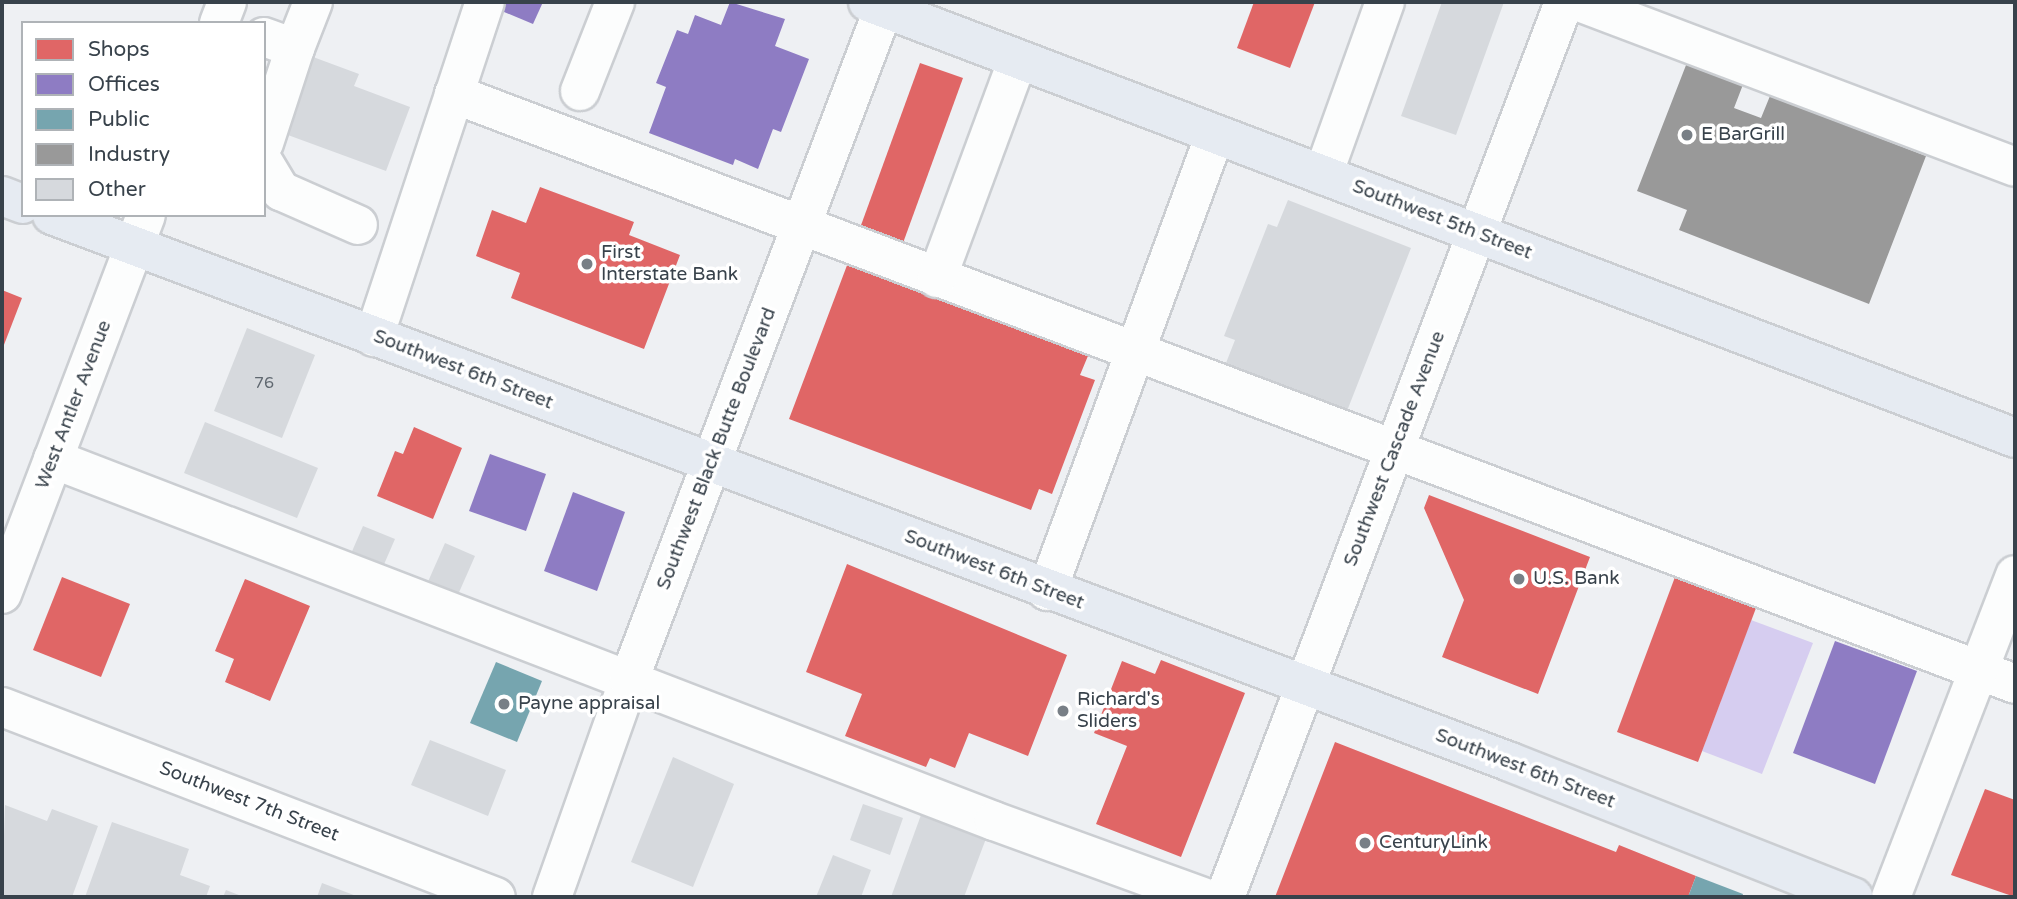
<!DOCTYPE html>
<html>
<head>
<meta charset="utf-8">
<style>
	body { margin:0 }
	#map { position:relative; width:2017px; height:899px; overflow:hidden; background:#eef0f3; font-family:"Varela Round",sans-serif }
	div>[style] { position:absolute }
	.green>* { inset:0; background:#d6cdf0 }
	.shops>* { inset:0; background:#e06666 }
	.offices>* { inset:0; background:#8e7cc3 }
	.public>* { inset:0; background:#76a5af }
	.industry>* { inset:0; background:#999 }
	.building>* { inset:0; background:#d6d9dd }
	.roads { filter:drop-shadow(2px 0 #cbced2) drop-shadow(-2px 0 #cbced2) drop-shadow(0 2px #cbced2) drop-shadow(0 -2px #cbced2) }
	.minor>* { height:38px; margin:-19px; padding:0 19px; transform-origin:19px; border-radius:19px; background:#fcfdfd }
	.major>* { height:38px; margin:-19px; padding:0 19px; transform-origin:19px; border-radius:19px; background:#e6ebf2 }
	.dots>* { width:19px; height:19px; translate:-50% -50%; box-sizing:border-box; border:4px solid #fff; border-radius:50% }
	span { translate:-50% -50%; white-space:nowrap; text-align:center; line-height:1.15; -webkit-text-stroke:7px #fff; paint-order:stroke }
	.number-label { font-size:16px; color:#606870 }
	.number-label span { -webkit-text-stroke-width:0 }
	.poi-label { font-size:19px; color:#38424b }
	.left { translate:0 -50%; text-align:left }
	.street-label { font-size:19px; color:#38424b }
	.frame { position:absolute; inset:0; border:4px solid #38424b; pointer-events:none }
	.legend { position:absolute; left:21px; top:21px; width:245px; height:196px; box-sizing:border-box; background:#fff; border:2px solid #afb3b7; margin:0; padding:9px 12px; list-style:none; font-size:21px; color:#38424b }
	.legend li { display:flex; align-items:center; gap:14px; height:35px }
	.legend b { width:35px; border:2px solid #afb3b7 }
</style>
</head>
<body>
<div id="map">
	<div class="green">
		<i style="clip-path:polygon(1751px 620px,1813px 643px,1762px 774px,1702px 751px)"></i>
	</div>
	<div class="shops">
		<i style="clip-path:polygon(1254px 2px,1315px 2px,1290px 68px,1237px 48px)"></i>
		<i style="clip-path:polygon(920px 63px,963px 78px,903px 243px,860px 228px)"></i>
		<i style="clip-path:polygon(540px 187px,634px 222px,629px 235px,680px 255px,644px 349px,511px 298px,520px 273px,476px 256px,492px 210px,526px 223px)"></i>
		<i style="clip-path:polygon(849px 260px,1090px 351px,1080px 375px,1095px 380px,1052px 494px,1039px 489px,1031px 510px,789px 419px)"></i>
		<i style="clip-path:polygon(2px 290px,22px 298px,2px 350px)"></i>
		<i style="clip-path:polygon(414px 427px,462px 448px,433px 519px,377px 496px,395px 451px,403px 454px)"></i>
		<i style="clip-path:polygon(1429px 495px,1590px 557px,1538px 694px,1442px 657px,1464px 600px,1424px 508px)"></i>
		<i style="clip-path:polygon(847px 564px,1067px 655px,1028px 756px,969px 733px,955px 768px,930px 758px,926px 767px,845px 736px,862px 694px,806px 672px)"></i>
		<i style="clip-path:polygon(1678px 569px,1759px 600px,1698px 762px,1617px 732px)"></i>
		<i style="clip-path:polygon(62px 577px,130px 604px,101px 677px,33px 650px)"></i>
		<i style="clip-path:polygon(245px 579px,310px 606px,270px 701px,225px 682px,234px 659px,215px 651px)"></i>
		<i style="clip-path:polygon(1161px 660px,1245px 693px,1181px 857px,1096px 824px,1127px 746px,1094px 733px,1122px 661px,1155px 674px)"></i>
		<i style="clip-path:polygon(1335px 742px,1616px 852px,1619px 845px,1696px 876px,1688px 897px,1275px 897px)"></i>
		<i style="clip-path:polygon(1985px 789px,2015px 800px,2015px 897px,1951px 875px)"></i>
	</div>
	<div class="offices">
		<i style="clip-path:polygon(500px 2px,543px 2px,533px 24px,497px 9px)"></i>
		<i style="clip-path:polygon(730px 2px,785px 19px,775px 46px,809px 59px,781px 132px,773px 129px,758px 169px,735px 159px,733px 165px,649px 133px,666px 87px,656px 83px,677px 30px,688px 34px,695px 15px,721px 25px)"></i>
		<i style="clip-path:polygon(490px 454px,546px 474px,526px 531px,469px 511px)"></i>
		<i style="clip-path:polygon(573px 492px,625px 512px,597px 591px,544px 571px)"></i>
		<i style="clip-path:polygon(1835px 641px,1917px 671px,1875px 784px,1793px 753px)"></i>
	</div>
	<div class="public">
		<i style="clip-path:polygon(496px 662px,542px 681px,517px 742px,470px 723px)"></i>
		<i style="clip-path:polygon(1696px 876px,1743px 894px,1742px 897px,1688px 897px)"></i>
	</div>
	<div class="industry">
		<i style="clip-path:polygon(1688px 60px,1744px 82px,1734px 108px,1761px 118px,1770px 96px,1926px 156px,1869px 304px,1679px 230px,1687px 210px,1637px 191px)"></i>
	</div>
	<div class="building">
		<i style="clip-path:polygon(1442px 2px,1504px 2px,1456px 135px,1401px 116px)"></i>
		<i style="clip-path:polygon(305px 54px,359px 74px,354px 86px,410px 107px,386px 171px,277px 131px)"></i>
		<i style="clip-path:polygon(1288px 200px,1411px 248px,1347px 411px,1226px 363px,1235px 340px,1224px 336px,1268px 224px,1277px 227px)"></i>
		<i style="clip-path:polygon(247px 328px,315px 355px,282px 438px,214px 411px)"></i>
		<i style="clip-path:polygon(205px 422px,318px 468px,297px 518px,184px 473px)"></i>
		<i style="clip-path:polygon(363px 526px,395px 539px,382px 569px,350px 556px)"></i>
		<i style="clip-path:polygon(445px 543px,475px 556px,457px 597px,427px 584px)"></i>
		<i style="clip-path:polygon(430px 740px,506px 770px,488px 816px,411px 785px)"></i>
		<i style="clip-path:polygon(673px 757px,734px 784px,693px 887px,631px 862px)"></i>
		<i style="clip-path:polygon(863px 804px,903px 818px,890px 855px,850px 840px)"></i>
		<i style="clip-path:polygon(925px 804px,990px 828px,964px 897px,891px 897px)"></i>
		<i style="clip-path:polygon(5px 805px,47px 821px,52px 809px,98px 826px,72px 897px,2px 897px)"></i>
		<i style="clip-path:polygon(112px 822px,189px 849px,180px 875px,210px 886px,206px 897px,85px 897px)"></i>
		<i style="clip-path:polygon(833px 855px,871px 870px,861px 897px,816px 897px)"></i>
		<i style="clip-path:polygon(322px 883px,359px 897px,317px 897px)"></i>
		<i style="clip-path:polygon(226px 890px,244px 897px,223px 897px)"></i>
	</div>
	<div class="roads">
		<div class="minor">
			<i style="left:1579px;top:2px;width:466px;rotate:20.7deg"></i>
			<i style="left:219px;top:23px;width:22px;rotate:-69deg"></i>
			<i style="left:264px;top:37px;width:33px;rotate:20deg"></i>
			<i style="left:295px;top:48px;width:49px;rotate:-68.6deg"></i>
			<i style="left:580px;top:91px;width:96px;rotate:-68.5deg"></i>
			<i style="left:454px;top:94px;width:1669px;rotate:20.7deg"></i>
			<i style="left:264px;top:143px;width:100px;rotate:-71.9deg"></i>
			<i style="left:264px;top:163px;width:33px;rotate:59deg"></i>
			<i style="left:281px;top:191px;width:84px;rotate:23.8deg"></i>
			<i style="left:1323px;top:175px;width:184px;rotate:-70.3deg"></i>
			<i style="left:937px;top:278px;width:233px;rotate:-69.7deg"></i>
			<i style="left:374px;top:337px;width:353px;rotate:-71.7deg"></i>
			<i style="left:53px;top:459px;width:1008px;rotate:21.04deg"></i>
			<i style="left:994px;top:821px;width:222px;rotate:20deg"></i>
			<i style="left:1047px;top:591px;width:487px;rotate:-69.8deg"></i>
			<i style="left:2px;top:594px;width:405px;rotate:-69.2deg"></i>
			<i style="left:2px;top:707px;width:529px;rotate:21.04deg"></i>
			<i style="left:552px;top:897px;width:230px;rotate:-70.5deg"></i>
			<i style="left:629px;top:680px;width:725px;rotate:-69.24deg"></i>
			<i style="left:1225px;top:897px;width:957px;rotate:-69.25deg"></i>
			<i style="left:1891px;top:897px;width:345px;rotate:-68.9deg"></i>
		</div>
		<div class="major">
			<i style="left:868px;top:2px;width:1227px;rotate:20.81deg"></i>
			<i style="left:2px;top:196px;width:22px;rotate:21deg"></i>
			<i style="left:52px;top:215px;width:1557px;rotate:20.56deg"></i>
			<i style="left:1510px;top:762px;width:369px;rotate:21.5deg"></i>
		</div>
	</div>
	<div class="dots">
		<i style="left:1687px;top:135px;background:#787f86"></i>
		<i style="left:587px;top:264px;background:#787f86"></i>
		<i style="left:1519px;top:579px;background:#787f86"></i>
		<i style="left:504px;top:704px;background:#787f86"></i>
		<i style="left:1063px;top:711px;background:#787f86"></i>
		<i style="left:1365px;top:843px;background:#787f86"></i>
	</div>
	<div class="number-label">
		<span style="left:264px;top:383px">76</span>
	</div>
	<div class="poi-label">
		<span class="left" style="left:1701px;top:135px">E BarGrill</span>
		<span class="left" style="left:601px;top:264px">First<br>Interstate Bank</span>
		<span class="left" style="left:1533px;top:579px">U.S. Bank</span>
		<span class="left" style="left:1077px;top:711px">Richard's<br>Sliders</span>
		<span class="left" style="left:518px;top:704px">Payne appraisal</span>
		<span class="left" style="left:1379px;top:843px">CenturyLink</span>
	</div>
	<div class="street-label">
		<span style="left:1442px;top:220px;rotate:21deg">Southwest 5th Street</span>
		<span style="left:463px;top:370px;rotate:21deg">Southwest 6th Street</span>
		<span style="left:74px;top:405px;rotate:-69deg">West Antler Avenue</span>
		<span style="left:717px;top:449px;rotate:-69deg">Southwest Black Butte Boulevard</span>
		<span style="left:1395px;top:449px;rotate:-69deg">Southwest Cascade Avenue</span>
		<span style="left:994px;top:570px;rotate:21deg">Southwest 6th Street</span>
		<span style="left:1525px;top:769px;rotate:21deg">Southwest 6th Street</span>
		<span style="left:249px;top:802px;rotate:21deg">Southwest 7th Street</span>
	</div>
	<div class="frame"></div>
	<ul class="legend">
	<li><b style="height:19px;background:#e06666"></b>Shops</li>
	<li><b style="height:19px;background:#8e7cc3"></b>Offices</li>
	<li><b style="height:19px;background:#76a5af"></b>Public</li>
	<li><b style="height:19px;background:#999"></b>Industry</li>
	<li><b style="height:19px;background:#d6d9dd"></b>Other</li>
	</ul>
</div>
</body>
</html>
